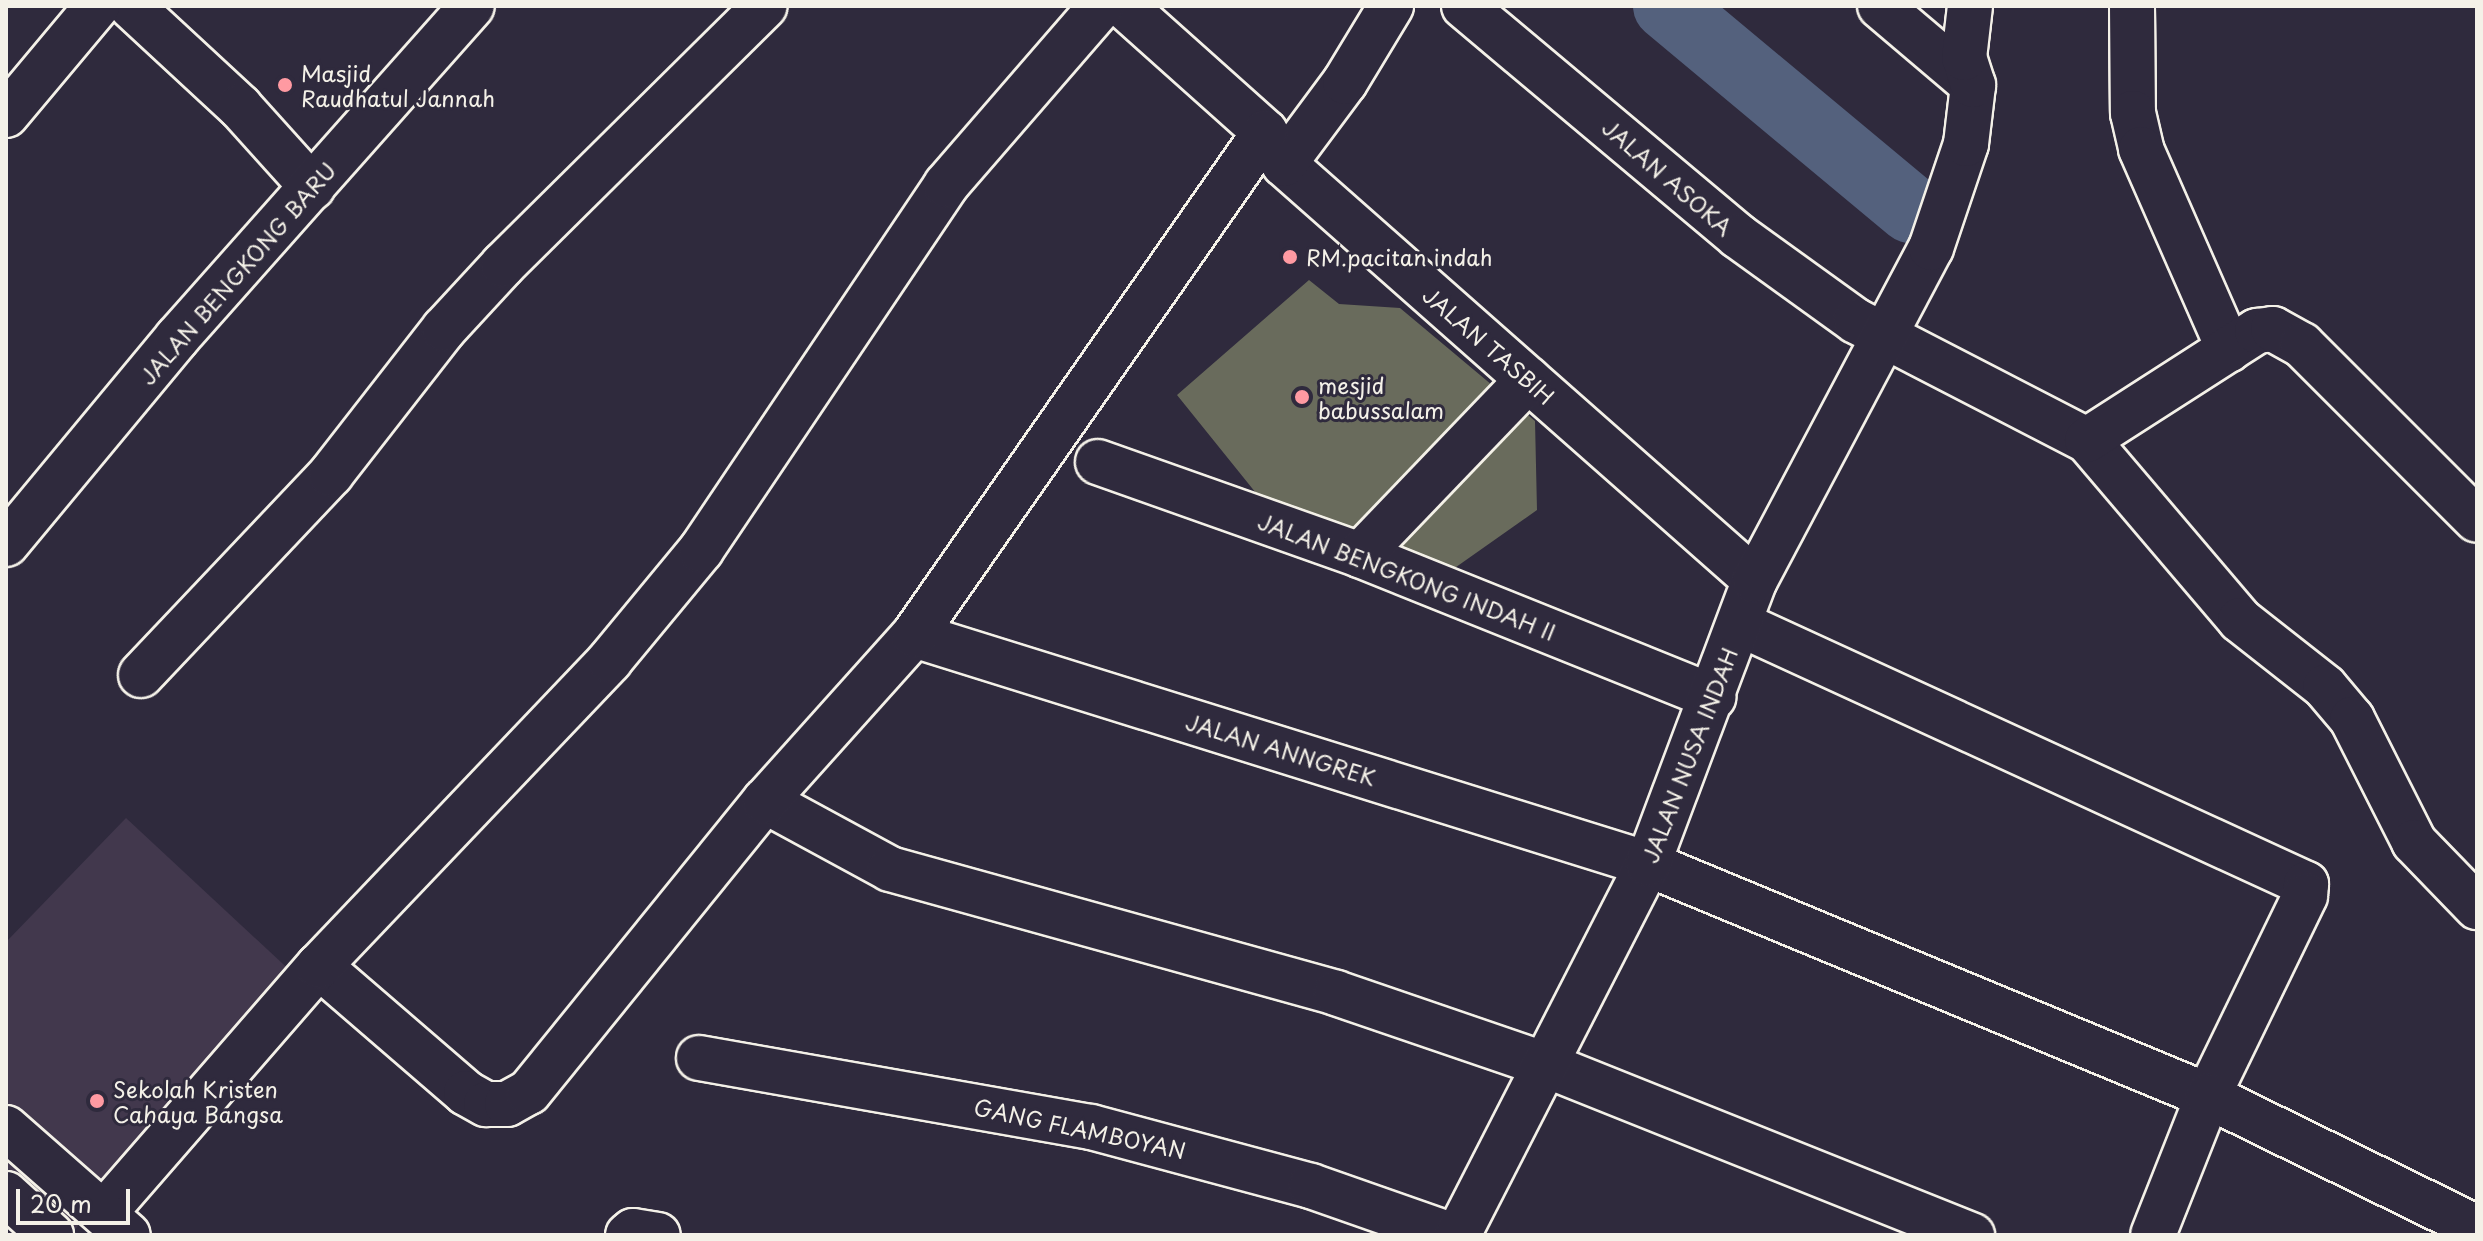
<!DOCTYPE html>
<html>
<head>
<meta charset="utf-8">
<style>
	body { margin:0 }
	#map { position:relative; width:2483px; height:1241px; overflow:hidden; background:#2f2a3d; font-family:"Playpen Sans",sans-serif }
	div>[style] { position:absolute }
	.built>* { inset:0; background:#42384d }
	.green>* { inset:0; background:#696b5c }
	.river>* { height:68px; margin:-34px; padding:0 34px; transform-origin:34px; border-radius:34px; background:#54617d }
	.roads { filter:drop-shadow(2px 0 #f4f1e8) drop-shadow(-2px 0 #f4f1e8) drop-shadow(0 2px #f4f1e8) drop-shadow(0 -2px #f4f1e8) }
	.minor>* { height:44px; margin:-22px; padding:0 22px; transform-origin:22px; border-radius:22px; background:#2f2a3d }
	.major>* { height:44px; margin:-22px; padding:0 22px; transform-origin:22px; border-radius:22px; background:#2f2a3d }
	.dots>* { width:22px; height:22px; translate:-50% -50%; box-sizing:border-box; border:4px solid #2f2a3d; border-radius:50% }
	span { translate:-50% -50%; white-space:nowrap; text-align:center; line-height:1.15; -webkit-text-stroke:6px #2f2a3d; paint-order:stroke }
	.poi-label { font-size:22px; color:#f4f1e8 }
	.left { translate:0 -50%; text-align:left }
	.street-label { font-size:22px; color:#f4f1e8 }
	.frame { position:absolute; inset:0; border:8px solid #f4f1e8; pointer-events:none }
	.scale { position:absolute; left:16px; top:1189px; width:114px; height:36px; box-sizing:border-box; border:4px solid #f4f1e8; border-top:0; padding-left:10px; font-size:24px; line-height:28px; white-space:nowrap; color:#f4f1e8; -webkit-text-stroke:6px #2f2a3d; paint-order:stroke }
</style>
</head>
<body>
<div id="map">
	<div class="built">
		<i style="clip-path:polygon(126px 818px,297px 977px,70px 1235px,16px 1235px,6px 1225px,6px 942px)"></i>
	</div>
	<div class="green">
		<i style="clip-path:polygon(1309px 280px,1339px 304px,1400px 308px,1535px 421px,1537px 510px,1432px 584px,1293px 539px,1177px 395px)"></i>
	</div>
	<div class="river">
		<i style="left:1667px;top:6px;width:317px;rotate:39.8deg"></i>
	</div>
	<div class="roads">
		<div class="minor">
			<i style="left:131px;top:6px;width:149px;rotate:42.8deg"></i>
			<i style="left:240px;top:107px;width:108px;rotate:48deg"></i>
			<i style="left:1124px;top:6px;width:189px;rotate:41.8deg"></i>
			<i style="left:1265px;top:132px;width:37px;rotate:59deg"></i>
			<i style="left:1284px;top:164px;width:628px;rotate:41.45deg"></i>
			<i style="left:1464px;top:6px;width:358px;rotate:40deg"></i>
			<i style="left:1738px;top:236px;width:145px;rotate:35.8deg"></i>
			<i style="left:1856px;top:321px;width:260px;rotate:27.3deg"></i>
			<i style="left:2087px;top:440px;width:236px;rotate:49.6deg"></i>
			<i style="left:2240px;top:620px;width:108px;rotate:38.2deg"></i>
			<i style="left:2325px;top:687px;width:42px;rotate:49.8deg"></i>
			<i style="left:2352px;top:719px;width:138px;rotate:63.2deg"></i>
			<i style="left:2414px;top:842px;width:91px;rotate:45.9deg"></i>
			<i style="left:1880px;top:6px;width:122px;rotate:40.3deg"></i>
			<i style="left:2132px;top:6px;width:107px;rotate:89.5deg"></i>
			<i style="left:2133px;top:113px;width:37px;rotate:77deg"></i>
			<i style="left:2141px;top:149px;width:219px;rotate:66.3deg"></i>
			<i style="left:6px;top:115px;width:142px;rotate:-50.1deg"></i>
			<i style="left:1284px;top:164px;width:102px;rotate:-53.4deg"></i>
			<i style="left:1345px;top:82px;width:89px;rotate:-58.8deg"></i>
			<i style="left:2087px;top:440px;width:202px;rotate:-32.7deg"></i>
			<i style="left:2257px;top:331px;width:16px;rotate:-7deg"></i>
			<i style="left:2273px;top:329px;width:33px;rotate:29deg"></i>
			<i style="left:2302px;top:345px;width:247px;rotate:45deg"></i>
			<i style="left:1098px;top:462px;width:278px;rotate:19.5deg"></i>
			<i style="left:1360px;top:555px;width:381px;rotate:21.9deg"></i>
			<i style="left:6px;top:544px;width:268px;rotate:-50.3deg"></i>
			<i style="left:177px;top:338px;width:444px;rotate:-48.4deg"></i>
			<i style="left:1360px;top:555px;width:243px;rotate:-46.2deg"></i>
			<i style="left:1740px;top:624px;width:623px;rotate:24.67deg"></i>
			<i style="left:2306px;top:884px;width:12px;rotate:95deg"></i>
			<i style="left:2305px;top:896px;width:222px;rotate:115.9deg"></i>
			<i style="left:2208px;top:1096px;width:149px;rotate:111.6deg"></i>
			<i style="left:914px;top:635px;width:769px;rotate:17.33deg"></i>
			<i style="left:1648px;top:864px;width:606px;rotate:22.5deg"></i>
			<i style="left:2208px;top:1096px;width:300px;rotate:26.1deg"></i>
			<i style="left:141px;top:675px;width:277px;rotate:-46.6deg"></i>
			<i style="left:331px;top:474px;width:184px;rotate:-52.1deg"></i>
			<i style="left:444px;top:329px;width:87px;rotate:-47.3deg"></i>
			<i style="left:503px;top:265px;width:368px;rotate:-44.7deg"></i>
			<i style="left:765px;top:801px;width:142px;rotate:28.5deg"></i>
			<i style="left:890px;top:869px;width:463px;rotate:15.5deg"></i>
			<i style="left:1336px;top:993px;width:222px;rotate:18.9deg"></i>
			<i style="left:1546px;top:1065px;width:459px;rotate:21.8deg"></i>
			<i style="left:319px;top:966px;width:194px;rotate:40.8deg"></i>
			<i style="left:466px;top:1093px;width:23px;rotate:29deg"></i>
			<i style="left:486px;top:1104px;width:21px"></i>
			<i style="left:507px;top:1104px;width:25px;rotate:-29deg"></i>
			<i style="left:529px;top:1092px;width:375px;rotate:-51deg"></i>
			<i style="left:765px;top:801px;width:223px;rotate:-48.1deg"></i>
			<i style="left:914px;top:635px;width:613px;rotate:-55.09deg"></i>
			<i style="left:699px;top:1058px;width:398px;rotate:10deg"></i>
			<i style="left:1091px;top:1127px;width:228px;rotate:15deg"></i>
			<i style="left:1311px;top:1186px;width:148px;rotate:19.3deg"></i>
			<i style="left:104px;top:1213px;width:327px;rotate:-49deg"></i>
			<i style="left:319px;top:966px;width:422px;rotate:-46.4deg"></i>
			<i style="left:610px;top:660px;width:143px;rotate:-50.4deg"></i>
			<i style="left:701px;top:550px;width:440px;rotate:-56.1deg"></i>
			<i style="left:946px;top:185px;width:237px;rotate:-49.1deg"></i>
			<i style="left:628px;top:1235px;width:6px;rotate:-39deg"></i>
			<i style="left:633px;top:1231px;width:25px;rotate:9deg"></i>
			<i style="left:1458px;top:1235px;width:417px;rotate:-62.9deg"></i>
			<i style="left:1648px;top:864px;width:303px;rotate:-69.4deg"></i>
			<i style="left:1755px;top:580px;width:376px;rotate:-62.1deg"></i>
			<i style="left:1931px;top:248px;width:110px;rotate:-71.4deg"></i>
			<i style="left:1966px;top:144px;width:59px;rotate:-83.2deg"></i>
			<i style="left:1973px;top:85px;width:28px;rotate:-108deg"></i>
			<i style="left:1964px;top:58px;width:52px;rotate:-83.4deg"></i>
		</div>
		<div class="major">
			<i style="left:6px;top:1128px;width:162px;rotate:41.3deg"></i>
			<i style="left:6px;top:1194px;width:61px;rotate:42.3deg"></i>
		</div>
	</div>
	<div class="dots">
		<i style="left:285px;top:85px;background:#ff9aa2"></i>
		<i style="left:1290px;top:257px;background:#ff9aa2"></i>
		<i style="left:1302px;top:397px;background:#ff9aa2"></i>
		<i style="left:97px;top:1101px;background:#ff9aa2"></i>
	</div>
	<div class="poi-label">
		<span class="left" style="left:301px;top:85px">Masjid<br>Raudhatul Jannah</span>
		<span class="left" style="left:1306px;top:257px">RM.pacitan indah</span>
		<span class="left" style="left:1318px;top:397px">mesjid<br>babussalam</span>
		<span class="left" style="left:113px;top:1101px">Sekolah Kristen<br>Cahaya Bangsa</span>
	</div>
	<div class="street-label">
		<span style="left:1668px;top:177px;rotate:41deg">JALAN ASOKA</span>
		<span style="left:237px;top:273px;rotate:-49deg">JALAN BENGKONG BARU</span>
		<span style="left:1489px;top:345px;rotate:41deg">JALAN TASBIH</span>
		<span style="left:1407px;top:576px;rotate:21deg">JALAN BENGKONG INDAH II</span>
		<span style="left:1281px;top:749px;rotate:17deg">JALAN ANNGREK</span>
		<span style="left:1689px;top:755px;rotate:-69deg">JALAN NUSA INDAH</span>
		<span style="left:1080px;top:1128px;rotate:12deg">GANG FLAMBOYAN</span>
	</div>
	<div class="frame"></div>
	<div class="scale">20 m</div>
</div>
</body>
</html>
